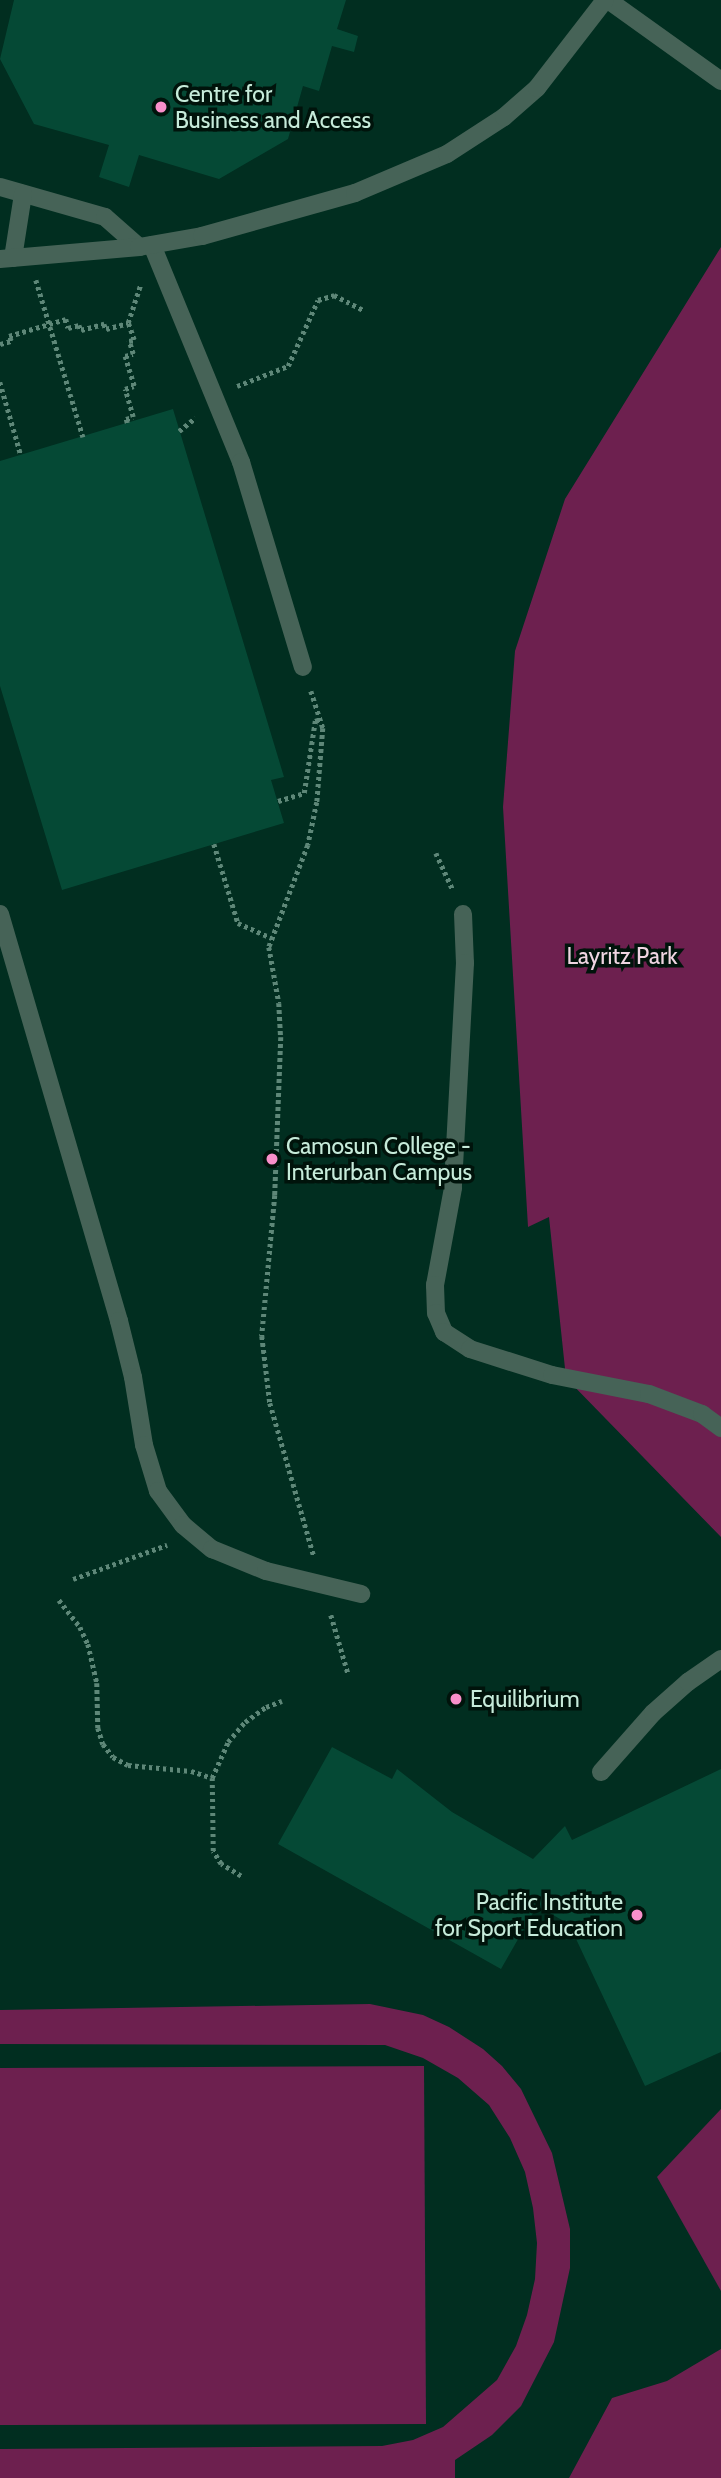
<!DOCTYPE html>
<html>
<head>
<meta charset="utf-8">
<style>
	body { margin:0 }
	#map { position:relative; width:721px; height:2478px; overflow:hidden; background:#012e20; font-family:Cabin,sans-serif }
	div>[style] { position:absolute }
	.green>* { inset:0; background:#6d204f }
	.building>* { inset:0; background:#054935 }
	.path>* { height:4.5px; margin-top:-2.25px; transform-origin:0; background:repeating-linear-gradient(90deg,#5e8778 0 3.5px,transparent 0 7px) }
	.service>* { height:18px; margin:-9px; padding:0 9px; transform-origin:9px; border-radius:9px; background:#466357 }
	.dots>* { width:19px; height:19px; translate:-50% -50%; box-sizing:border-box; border:4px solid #00130b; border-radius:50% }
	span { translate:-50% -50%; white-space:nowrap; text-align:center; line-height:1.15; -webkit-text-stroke:7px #00130b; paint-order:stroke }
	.poi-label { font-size:23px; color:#c6ebda }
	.left { translate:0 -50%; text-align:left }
	.right { translate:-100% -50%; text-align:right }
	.park-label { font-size:23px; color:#efd5e2 }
</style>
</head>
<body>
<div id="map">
	<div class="green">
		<i style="clip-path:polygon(721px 247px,721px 1537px,566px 1378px,549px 1217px,528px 1227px,503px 807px,515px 651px,565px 499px)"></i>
		<i style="clip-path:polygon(370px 2004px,423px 2015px,449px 2027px,483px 2049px,502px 2066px,521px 2089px,552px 2153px,570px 2229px,570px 2268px,554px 2342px,521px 2406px,492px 2435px,455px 2460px,455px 2478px,0 2478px,0 2449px,382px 2446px,413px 2440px,443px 2427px,497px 2380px,516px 2346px,527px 2315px,535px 2279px,537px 2243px,533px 2208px,525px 2172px,510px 2138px,489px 2105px,458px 2078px,423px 2058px,385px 2045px,0 2044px,0 2010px)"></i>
		<i style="clip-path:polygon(424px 2066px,426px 2424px,0 2425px,0 2068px)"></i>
		<i style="clip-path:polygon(721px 2109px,721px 2291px,657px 2177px)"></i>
		<i style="clip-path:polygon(721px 2349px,721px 2478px,569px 2478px,612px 2398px,667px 2381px)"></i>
	</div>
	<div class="building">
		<i style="clip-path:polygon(14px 0,346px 0,337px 29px,358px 36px,354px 52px,332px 46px,319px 91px,303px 86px,288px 139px,219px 179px,139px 155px,129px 187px,99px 177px,109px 145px,34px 124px,0 59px)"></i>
		<i style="clip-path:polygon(173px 409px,284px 777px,271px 780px,284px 823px,62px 890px,0 686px,0 461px)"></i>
		<i style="clip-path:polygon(332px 1747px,392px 1779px,397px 1769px,452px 1812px,533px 1859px,565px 1826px,572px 1840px,721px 1769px,721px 2052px,645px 2086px,569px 1924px,537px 1906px,501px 1969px,278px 1844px)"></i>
	</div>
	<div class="path">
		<i style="left:36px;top:280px;width:164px;rotate:73.3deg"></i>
		<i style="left:0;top:344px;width:11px;rotate:-15deg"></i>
		<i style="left:11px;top:341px;width:5px;rotate:-112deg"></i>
		<i style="left:9px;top:336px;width:59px;rotate:-16.6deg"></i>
		<i style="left:66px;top:319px;width:9px;rotate:77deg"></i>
		<i style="left:68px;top:328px;width:11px;rotate:-15deg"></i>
		<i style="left:79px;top:325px;width:5px;rotate:68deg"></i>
		<i style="left:81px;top:330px;width:24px;rotate:-15deg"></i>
		<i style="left:104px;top:324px;width:5px;rotate:68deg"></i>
		<i style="left:106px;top:329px;width:23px;rotate:-15deg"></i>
		<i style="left:0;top:382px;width:76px;rotate:74deg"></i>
		<i style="left:237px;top:386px;width:55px;rotate:-21.4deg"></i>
		<i style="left:288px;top:366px;width:72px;rotate:-65.6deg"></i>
		<i style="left:318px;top:300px;width:17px;rotate:-17deg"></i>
		<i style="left:334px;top:295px;width:34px;rotate:27deg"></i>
		<i style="left:127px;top:423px;width:4px;rotate:-104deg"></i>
		<i style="left:126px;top:419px;width:7px;rotate:-16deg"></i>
		<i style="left:133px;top:417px;width:29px;rotate:-106deg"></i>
		<i style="left:125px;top:389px;width:9px;rotate:-18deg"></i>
		<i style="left:134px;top:386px;width:31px;rotate:-107deg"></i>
		<i style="left:125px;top:356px;width:8px;rotate:-14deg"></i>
		<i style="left:133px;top:354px;width:14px;rotate:-107deg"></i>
		<i style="left:129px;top:341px;width:5px;rotate:-11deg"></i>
		<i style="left:134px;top:340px;width:18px;rotate:-109deg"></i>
		<i style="left:128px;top:323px;width:39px;rotate:-72deg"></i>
		<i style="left:179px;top:431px;width:21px;rotate:-39deg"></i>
		<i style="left:311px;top:691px;width:39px;rotate:72deg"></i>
		<i style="left:323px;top:728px;width:74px;rotate:94.6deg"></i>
		<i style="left:317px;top:802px;width:44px;rotate:101.8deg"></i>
		<i style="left:308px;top:845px;width:109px;rotate:110.9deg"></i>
		<i style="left:269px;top:947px;width:57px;rotate:79.9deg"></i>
		<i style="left:279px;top:1003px;width:34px;rotate:87deg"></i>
		<i style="left:281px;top:1037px;width:158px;rotate:92.2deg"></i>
		<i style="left:275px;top:1195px;width:142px;rotate:95.3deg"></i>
		<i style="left:262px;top:1336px;width:67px;rotate:83.2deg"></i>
		<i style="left:270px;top:1403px;width:159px;rotate:74deg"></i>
		<i style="left:278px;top:801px;width:27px;rotate:-17deg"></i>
		<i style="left:304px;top:793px;width:73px;rotate:-81.3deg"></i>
		<i style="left:315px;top:721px;width:6px;rotate:-18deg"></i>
		<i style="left:214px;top:844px;width:83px;rotate:73.1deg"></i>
		<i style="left:238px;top:923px;width:37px;rotate:24deg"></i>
		<i style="left:436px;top:853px;width:41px;rotate:65.3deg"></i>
		<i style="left:73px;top:1579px;width:100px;rotate:-19.9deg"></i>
		<i style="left:59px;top:1600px;width:34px;rotate:52deg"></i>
		<i style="left:80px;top:1627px;width:19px;rotate:65deg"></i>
		<i style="left:88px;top:1644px;width:40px;rotate:77deg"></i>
		<i style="left:97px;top:1683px;width:45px;rotate:88.7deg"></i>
		<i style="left:98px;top:1728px;width:17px;rotate:73deg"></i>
		<i style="left:103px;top:1744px;width:16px;rotate:52deg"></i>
		<i style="left:113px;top:1757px;width:17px;rotate:28deg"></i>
		<i style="left:128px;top:1765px;width:63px;rotate:5.4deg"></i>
		<i style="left:191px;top:1771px;width:22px;rotate:18deg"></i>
		<i style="left:331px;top:1615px;width:60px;rotate:73.7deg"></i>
		<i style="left:241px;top:1876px;width:23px;rotate:-149deg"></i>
		<i style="left:221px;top:1864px;width:15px;rotate:-122deg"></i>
		<i style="left:213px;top:1851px;width:73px;rotate:-90.8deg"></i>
		<i style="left:212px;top:1778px;width:39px;rotate:-66deg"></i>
		<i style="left:228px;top:1742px;width:26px;rotate:-50deg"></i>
		<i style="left:245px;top:1722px;width:26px;rotate:-36deg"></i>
		<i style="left:266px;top:1707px;width:17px;rotate:-21deg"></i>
	</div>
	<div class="service">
		<i style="left:608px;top:0;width:139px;rotate:35.6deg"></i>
		<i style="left:0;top:187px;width:109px;rotate:15.9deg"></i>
		<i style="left:105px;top:217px;width:45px;rotate:41.4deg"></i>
		<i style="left:152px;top:245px;width:235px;rotate:67.7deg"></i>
		<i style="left:241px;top:462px;width:214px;rotate:73.2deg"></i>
		<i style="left:13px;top:258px;width:65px;rotate:-81.1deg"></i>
		<i style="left:0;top:259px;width:140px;rotate:-4.9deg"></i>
		<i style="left:139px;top:247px;width:64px;rotate:-9.9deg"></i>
		<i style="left:202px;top:236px;width:159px;rotate:-15.7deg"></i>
		<i style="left:355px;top:193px;width:100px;rotate:-23deg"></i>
		<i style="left:447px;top:154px;width:68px;rotate:-33deg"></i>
		<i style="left:504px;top:117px;width:44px;rotate:-41.3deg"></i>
		<i style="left:537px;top:88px;width:111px;rotate:-52.3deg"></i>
		<i style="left:0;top:914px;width:424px;rotate:73.7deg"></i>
		<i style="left:119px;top:1321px;width:58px;rotate:76deg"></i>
		<i style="left:133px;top:1377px;width:69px;rotate:80.8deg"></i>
		<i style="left:144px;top:1445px;width:48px;rotate:73.1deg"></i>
		<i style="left:158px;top:1491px;width:42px;rotate:53.7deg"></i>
		<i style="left:183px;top:1525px;width:38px;rotate:40deg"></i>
		<i style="left:212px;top:1549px;width:58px;rotate:22.2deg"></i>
		<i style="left:266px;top:1571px;width:98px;rotate:13.6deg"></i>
		<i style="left:463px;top:914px;width:49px;rotate:87.7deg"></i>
		<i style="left:465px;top:963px;width:225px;rotate:93.1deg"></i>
		<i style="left:453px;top:1188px;width:99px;rotate:100.5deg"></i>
		<i style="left:435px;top:1285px;width:28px;rotate:88deg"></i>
		<i style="left:436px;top:1313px;width:21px;rotate:67deg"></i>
		<i style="left:444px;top:1332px;width:31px;rotate:33deg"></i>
		<i style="left:470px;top:1349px;width:86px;rotate:17.6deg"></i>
		<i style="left:552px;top:1375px;width:99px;rotate:11.1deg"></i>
		<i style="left:649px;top:1394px;width:57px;rotate:20.7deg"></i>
		<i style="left:702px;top:1414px;width:24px;rotate:36deg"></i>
		<i style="left:601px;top:1772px;width:79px;rotate:-48.6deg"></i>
		<i style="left:653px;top:1713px;width:47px;rotate:-41.5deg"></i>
		<i style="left:688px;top:1682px;width:40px;rotate:-34.9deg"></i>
	</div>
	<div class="dots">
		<i style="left:161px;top:107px;background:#f98fca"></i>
		<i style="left:272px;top:1159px;background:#f98fca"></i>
		<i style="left:456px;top:1699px;background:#f98fca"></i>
		<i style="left:637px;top:1915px;background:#f98fca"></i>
	</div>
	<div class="poi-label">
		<span class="left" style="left:175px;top:107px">Centre for<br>Business and Access</span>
		<span class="left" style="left:286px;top:1159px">Camosun College -<br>Interurban Campus</span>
		<span class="left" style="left:470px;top:1699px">Equilibrium</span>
		<span class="right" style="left:623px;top:1915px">Pacific Institute<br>for Sport Education</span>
	</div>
	<div class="park-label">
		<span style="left:622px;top:956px">Layritz Park</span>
	</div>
</div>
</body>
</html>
